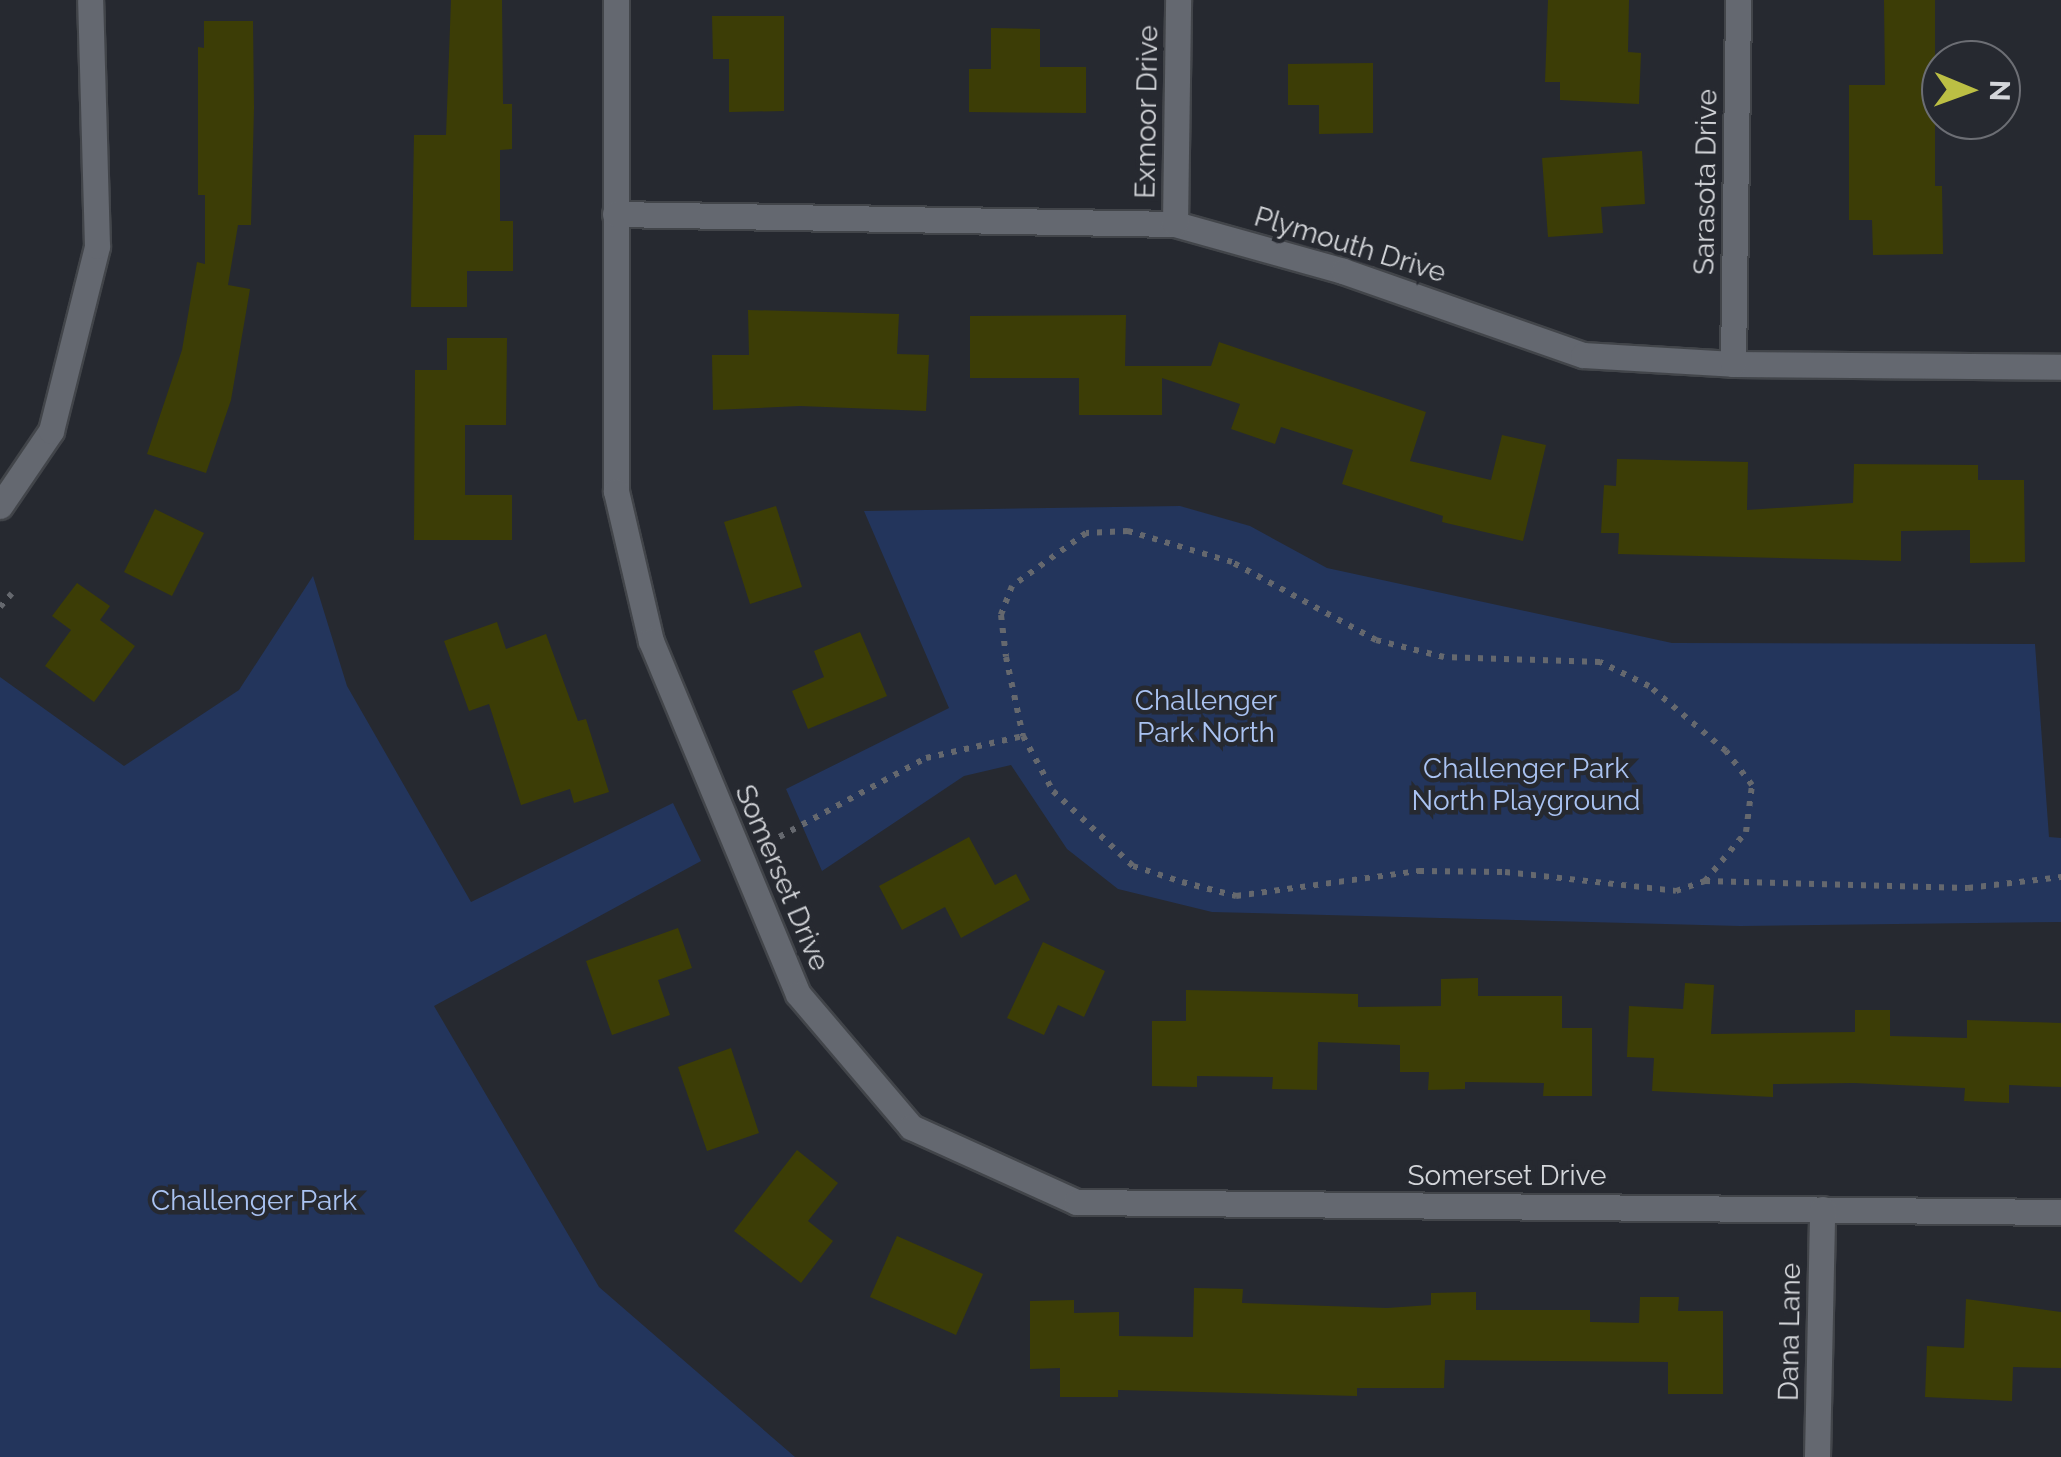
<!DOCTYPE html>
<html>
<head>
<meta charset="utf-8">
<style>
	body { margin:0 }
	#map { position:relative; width:2061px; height:1457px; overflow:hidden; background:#262930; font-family:Raleway,sans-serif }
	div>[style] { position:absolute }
	.green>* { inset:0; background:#23355c }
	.building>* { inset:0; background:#3c3d06 }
	.path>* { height:6px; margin-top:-3px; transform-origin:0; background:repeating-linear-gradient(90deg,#65686e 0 5px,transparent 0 13px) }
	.roads { filter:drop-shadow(2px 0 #42454a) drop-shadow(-2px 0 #42454a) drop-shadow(0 2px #42454a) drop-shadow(0 -2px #42454a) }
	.minor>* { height:25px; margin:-12.5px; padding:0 12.5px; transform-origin:12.5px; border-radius:12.5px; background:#646870 }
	span { translate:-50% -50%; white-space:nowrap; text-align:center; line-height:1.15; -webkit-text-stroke:9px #262930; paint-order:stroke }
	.street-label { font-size:28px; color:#d4d6da }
	.park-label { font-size:28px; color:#aac3f2 }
	.north { position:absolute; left:1921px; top:40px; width:100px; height:100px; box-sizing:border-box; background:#262930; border:2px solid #6c6e74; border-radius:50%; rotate:91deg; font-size:28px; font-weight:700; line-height:40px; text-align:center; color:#d4d6da }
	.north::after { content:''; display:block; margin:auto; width:35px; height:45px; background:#bcbf44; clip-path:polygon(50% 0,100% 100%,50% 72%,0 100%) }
</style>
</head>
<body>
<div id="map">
	<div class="green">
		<i style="clip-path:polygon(1180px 506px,1250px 526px,1327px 568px,1672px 643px,2035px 644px,2049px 837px,2061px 838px,2061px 922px,1740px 926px,1212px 912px,1118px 889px,1067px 849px,1011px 765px,964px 776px,822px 871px,786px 789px,949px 708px,864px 511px)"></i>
		<i style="clip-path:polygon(313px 576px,347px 686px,471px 902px,673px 803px,701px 861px,434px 1006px,599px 1287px,795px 1457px,0 1457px,0 677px,124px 766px,239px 690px)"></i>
	</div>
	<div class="building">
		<i style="clip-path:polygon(451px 0,502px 0,503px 104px,512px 104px,512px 149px,500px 150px,500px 221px,513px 221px,513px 271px,467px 271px,467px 307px,411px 307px,414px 135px,446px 135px)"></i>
		<i style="clip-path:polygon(1548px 0,1629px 0,1628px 52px,1641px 53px,1639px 104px,1560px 100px,1560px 82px,1545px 82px)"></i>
		<i style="clip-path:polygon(1884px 0,1935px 0,1935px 186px,1942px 186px,1943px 254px,1873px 255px,1872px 220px,1849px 220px,1849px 85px,1885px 85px)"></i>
		<i style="clip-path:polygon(712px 16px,784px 16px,784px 111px,729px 112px,729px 59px,713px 59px)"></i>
		<i style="clip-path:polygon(204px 21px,253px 21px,254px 108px,251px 225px,238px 225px,228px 285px,250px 289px,231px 400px,206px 473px,147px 454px,182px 350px,197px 262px,205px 264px,205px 195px,198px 195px,198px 47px,204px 48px)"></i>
		<i style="clip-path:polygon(991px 28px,1040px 29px,1040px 67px,1086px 67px,1086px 113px,969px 112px,969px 69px,991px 69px)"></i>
		<i style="clip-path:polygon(1373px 63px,1373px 133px,1319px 134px,1319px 105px,1288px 105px,1288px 64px)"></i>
		<i style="clip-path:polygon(1642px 151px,1645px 204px,1601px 207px,1603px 233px,1548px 237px,1542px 158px)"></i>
		<i style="clip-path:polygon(748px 310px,899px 314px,897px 354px,929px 355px,926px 411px,800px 406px,713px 410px,712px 355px,749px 355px)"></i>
		<i style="clip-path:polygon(1126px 315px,1125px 366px,1211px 366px,1219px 342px,1426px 412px,1410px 461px,1491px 480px,1502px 435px,1546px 445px,1523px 541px,1442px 522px,1443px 516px,1342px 484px,1353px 450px,1281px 427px,1275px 444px,1231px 429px,1240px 404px,1162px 378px,1162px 415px,1079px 415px,1079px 378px,970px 378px,970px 316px)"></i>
		<i style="clip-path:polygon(447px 338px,507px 338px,506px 425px,465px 425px,465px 495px,512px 495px,512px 540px,414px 540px,415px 370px,447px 370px)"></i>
		<i style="clip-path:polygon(1617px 459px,1748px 462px,1747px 510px,1853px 503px,1854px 464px,1978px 465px,1978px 480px,2024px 480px,2025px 562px,1970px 563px,1970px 530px,1901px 531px,1901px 561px,1618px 554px,1619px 533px,1601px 533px,1604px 485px,1616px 486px)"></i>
		<i style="clip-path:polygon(776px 506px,802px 587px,750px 604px,724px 522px)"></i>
		<i style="clip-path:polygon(155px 509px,204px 533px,172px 596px,124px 572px)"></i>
		<i style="clip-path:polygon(77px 583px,110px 606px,100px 620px,135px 646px,94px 702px,45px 666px,71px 630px,52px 616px)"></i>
		<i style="clip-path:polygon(497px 622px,506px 649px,546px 634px,578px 721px,586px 719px,609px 792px,574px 803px,570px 789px,521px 805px,489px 704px,469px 711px,444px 641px)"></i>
		<i style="clip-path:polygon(860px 632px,887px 696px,808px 729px,792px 691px,824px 677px,814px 651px)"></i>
		<i style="clip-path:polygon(969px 837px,995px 885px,1016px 874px,1030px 900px,961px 938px,945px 907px,902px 930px,879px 886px)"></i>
		<i style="clip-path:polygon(678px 928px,692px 968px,658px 980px,670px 1015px,612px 1035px,586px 961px)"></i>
		<i style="clip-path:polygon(1043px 942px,1105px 971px,1084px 1017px,1058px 1005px,1044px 1035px,1007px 1018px)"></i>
		<i style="clip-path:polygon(1478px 978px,1478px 996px,1562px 996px,1562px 1028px,1592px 1028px,1592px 1096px,1543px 1096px,1544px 1083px,1465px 1082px,1465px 1089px,1428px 1090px,1429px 1072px,1400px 1072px,1400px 1045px,1318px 1042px,1317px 1090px,1272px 1089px,1273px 1077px,1197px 1076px,1197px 1087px,1152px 1086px,1152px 1021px,1186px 1021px,1186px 990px,1358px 994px,1358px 1007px,1441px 1006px,1441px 979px)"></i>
		<i style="clip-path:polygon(1685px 983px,1714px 985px,1711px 1034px,1855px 1032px,1855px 1010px,1890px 1010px,1890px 1036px,1967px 1038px,1967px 1020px,2061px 1023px,2061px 1087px,2009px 1085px,2009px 1103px,1964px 1101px,1965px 1088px,1854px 1083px,1773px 1084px,1773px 1097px,1652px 1091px,1654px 1058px,1627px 1057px,1629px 1006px,1683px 1009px)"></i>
		<i style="clip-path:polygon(731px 1048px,759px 1133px,707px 1151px,678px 1067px)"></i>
		<i style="clip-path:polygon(797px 1150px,838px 1183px,808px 1221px,833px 1241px,801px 1283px,734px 1231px)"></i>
		<i style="clip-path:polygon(897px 1236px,983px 1274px,956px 1335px,870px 1297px)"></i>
		<i style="clip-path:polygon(1194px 1288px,1243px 1289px,1242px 1303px,1387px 1308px,1431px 1305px,1431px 1293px,1476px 1292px,1476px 1310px,1590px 1310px,1590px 1322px,1639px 1323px,1640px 1297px,1679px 1297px,1678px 1311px,1723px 1311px,1723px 1394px,1668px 1394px,1668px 1362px,1445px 1360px,1444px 1388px,1357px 1388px,1357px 1396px,1118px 1390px,1118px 1397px,1060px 1397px,1060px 1368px,1030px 1369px,1030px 1301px,1074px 1300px,1074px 1313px,1119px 1312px,1119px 1336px,1193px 1337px)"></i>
		<i style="clip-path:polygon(1966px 1299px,2061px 1312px,2061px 1368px,2013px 1367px,2012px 1401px,1925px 1397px,1927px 1346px,1964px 1348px)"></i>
	</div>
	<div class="path">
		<i style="left:0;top:607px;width:18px;rotate:-49deg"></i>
		<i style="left:768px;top:843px;width:179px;rotate:-28.3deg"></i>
		<i style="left:926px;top:758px;width:99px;rotate:-12.8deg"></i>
		<i style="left:1705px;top:881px;width:64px;rotate:-50.1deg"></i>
		<i style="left:1746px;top:832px;width:47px;rotate:-82.7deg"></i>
		<i style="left:1752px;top:785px;width:43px;rotate:-127.4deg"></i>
		<i style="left:1726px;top:751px;width:101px;rotate:-139.8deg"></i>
		<i style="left:1649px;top:686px;width:55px;rotate:-153.9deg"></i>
		<i style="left:1600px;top:662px;width:156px;rotate:-178.2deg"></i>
		<i style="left:1444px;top:657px;width:70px;rotate:-166deg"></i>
		<i style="left:1376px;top:640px;width:164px;rotate:-151.6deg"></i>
		<i style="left:1232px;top:562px;width:109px;rotate:-163.4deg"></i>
		<i style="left:1128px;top:531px;width:42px;rotate:177.3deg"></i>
		<i style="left:1086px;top:533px;width:91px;rotate:144.4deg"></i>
		<i style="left:1012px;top:586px;width:31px;rotate:111deg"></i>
		<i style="left:1001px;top:615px;width:42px;rotate:83.2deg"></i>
		<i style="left:1006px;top:657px;width:81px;rotate:77.9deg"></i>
		<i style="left:1023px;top:736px;width:63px;rotate:61.4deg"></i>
		<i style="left:1053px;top:791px;width:110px;rotate:43.2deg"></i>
		<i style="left:1133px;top:866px;width:52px;rotate:18.1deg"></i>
		<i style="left:1182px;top:882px;width:56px;rotate:14.5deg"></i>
		<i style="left:1236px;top:896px;width:185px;rotate:-7.8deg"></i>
		<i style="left:1419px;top:871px;width:86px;rotate:0.7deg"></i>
		<i style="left:1505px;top:872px;width:172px;rotate:6.3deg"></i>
		<i style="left:1676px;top:891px;width:31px;rotate:-19deg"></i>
		<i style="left:1705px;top:881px;width:263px;rotate:1.5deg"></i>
		<i style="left:1968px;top:888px;width:94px;rotate:-6.7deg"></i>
	</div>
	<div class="roads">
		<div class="minor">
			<i style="left:616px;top:0;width:491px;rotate:90deg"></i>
			<i style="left:616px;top:491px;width:154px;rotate:76.9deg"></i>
			<i style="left:651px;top:641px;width:382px;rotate:67.4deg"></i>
			<i style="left:798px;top:994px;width:175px;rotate:49.6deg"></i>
			<i style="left:911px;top:1127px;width:181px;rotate:24.4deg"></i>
			<i style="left:1076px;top:1202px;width:985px;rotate:0.58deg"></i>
			<i style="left:615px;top:214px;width:560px;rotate:1.02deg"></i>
			<i style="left:1175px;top:224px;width:174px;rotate:15.6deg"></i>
			<i style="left:1343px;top:271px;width:254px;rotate:19.3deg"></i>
			<i style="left:1583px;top:355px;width:150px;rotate:3.4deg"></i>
			<i style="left:1733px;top:364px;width:328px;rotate:0.5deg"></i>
			<i style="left:1175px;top:224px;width:224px;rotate:-89.2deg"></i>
			<i style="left:1733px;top:364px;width:364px;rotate:-89.2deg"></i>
			<i style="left:0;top:506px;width:91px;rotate:-55.8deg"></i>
			<i style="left:51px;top:431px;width:191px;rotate:-76deg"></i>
			<i style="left:97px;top:246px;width:246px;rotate:-91.6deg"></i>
			<i style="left:1817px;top:1457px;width:248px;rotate:-88.8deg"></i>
		</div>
	</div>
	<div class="street-label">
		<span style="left:1147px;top:112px;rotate:-89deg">Exmoor Drive</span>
		<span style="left:1706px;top:182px;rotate:-89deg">Sarasota Drive</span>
		<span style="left:1350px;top:245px;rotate:17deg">Plymouth Drive</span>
		<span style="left:782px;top:878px;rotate:67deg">Somerset Drive</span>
		<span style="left:1507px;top:1176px">Somerset Drive</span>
		<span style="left:1790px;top:1332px;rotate:-89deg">Dana Lane</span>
	</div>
	<div class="park-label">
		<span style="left:1206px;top:717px">Challenger<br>Park North</span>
		<span style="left:1526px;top:785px">Challenger Park<br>North Playground</span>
		<span style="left:254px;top:1201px">Challenger Park</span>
	</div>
	<div class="north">N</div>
</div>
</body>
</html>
